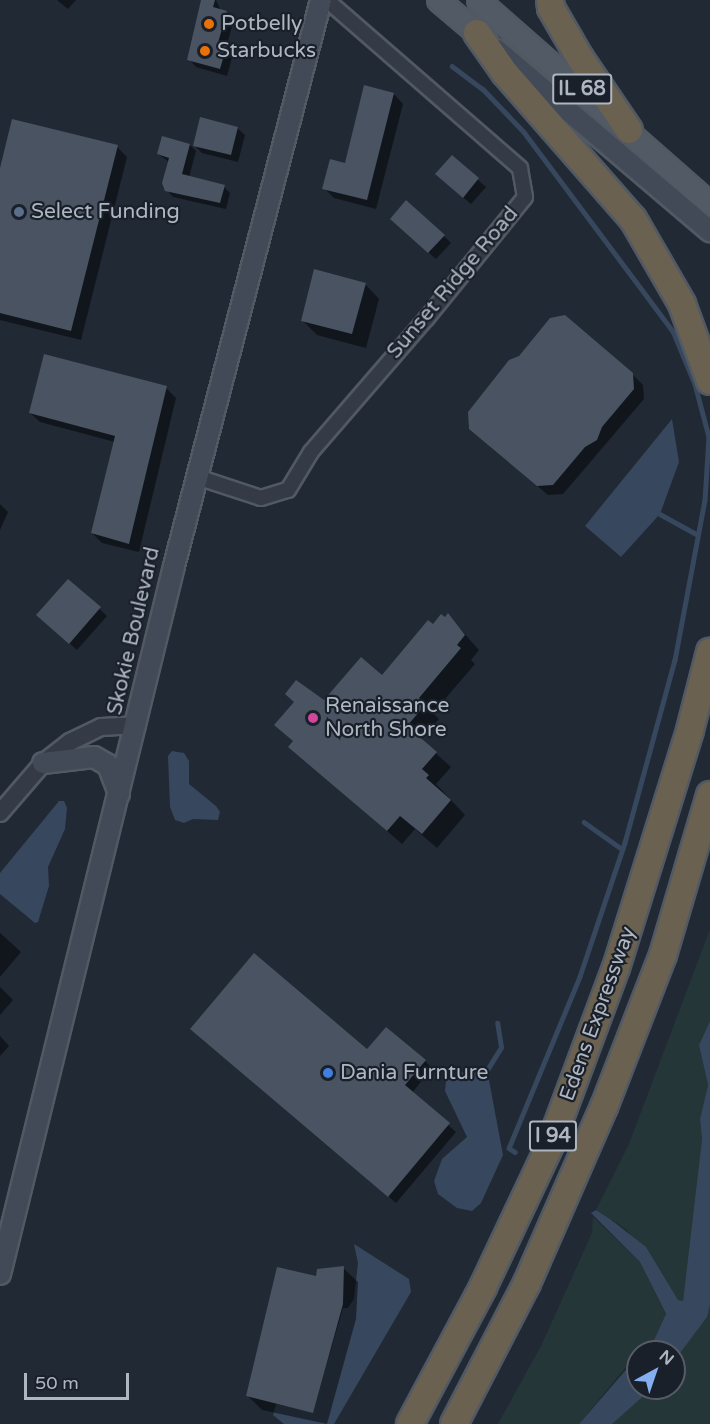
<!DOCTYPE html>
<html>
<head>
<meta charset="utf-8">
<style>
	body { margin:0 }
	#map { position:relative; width:710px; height:1424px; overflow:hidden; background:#212935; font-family:"Varela Round",sans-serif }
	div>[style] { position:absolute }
	.green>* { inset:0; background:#243637 }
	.water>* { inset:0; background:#37475d }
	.shadow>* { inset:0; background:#0007 }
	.stream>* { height:4.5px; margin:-2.25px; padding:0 2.25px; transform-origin:2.25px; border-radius:2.25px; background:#37475d }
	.building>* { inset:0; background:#495361 }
	.roads { filter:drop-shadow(2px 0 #515963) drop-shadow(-2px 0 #515963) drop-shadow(0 2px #515963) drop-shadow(0 -2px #515963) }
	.minor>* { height:14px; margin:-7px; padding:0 7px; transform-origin:7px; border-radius:7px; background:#343b46 }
	.tertiary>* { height:16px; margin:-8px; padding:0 8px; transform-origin:8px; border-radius:8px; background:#343b46 }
	.secondary>* { height:20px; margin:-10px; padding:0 10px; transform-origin:10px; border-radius:10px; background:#424a58 }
	.primary>* { height:21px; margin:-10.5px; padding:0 10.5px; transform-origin:10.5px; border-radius:10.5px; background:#525a66 }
	.motorway>* { height:26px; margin:-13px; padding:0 13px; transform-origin:13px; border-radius:13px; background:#6b6151 }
	.dots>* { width:16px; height:16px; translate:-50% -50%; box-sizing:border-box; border:3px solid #1a202a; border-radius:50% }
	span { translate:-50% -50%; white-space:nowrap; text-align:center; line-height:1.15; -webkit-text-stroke:4.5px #1a202a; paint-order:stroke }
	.shield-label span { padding:2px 4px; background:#1a202a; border:2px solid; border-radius:4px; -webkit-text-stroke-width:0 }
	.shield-label { font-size:20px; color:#aeb6c2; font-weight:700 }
	.poi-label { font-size:21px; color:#aeb6c2 }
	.left { translate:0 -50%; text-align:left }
	.street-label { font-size:21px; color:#aeb6c2 }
	.north { position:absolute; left:626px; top:1340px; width:60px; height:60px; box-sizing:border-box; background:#1a202a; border:2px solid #555c67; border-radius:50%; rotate:40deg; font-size:16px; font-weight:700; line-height:24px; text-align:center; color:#aeb6c2 }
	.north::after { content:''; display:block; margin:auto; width:21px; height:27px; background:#85aef0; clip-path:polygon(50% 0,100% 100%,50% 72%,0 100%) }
	.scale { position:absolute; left:24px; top:1373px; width:105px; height:27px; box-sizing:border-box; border:3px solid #aeb6c2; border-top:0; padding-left:8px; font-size:18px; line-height:21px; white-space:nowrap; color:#aeb6c2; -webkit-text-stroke:4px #1a202a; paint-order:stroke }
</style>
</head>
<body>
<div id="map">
	<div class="green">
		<i style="clip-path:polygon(710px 929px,710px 1021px,699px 1045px,708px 1085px,700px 1119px,702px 1139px,683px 1301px,678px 1301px,626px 1229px,596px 1210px,629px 1144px)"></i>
		<i style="clip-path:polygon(710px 1208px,710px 1424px,606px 1424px,639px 1388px,674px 1388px,674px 1352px)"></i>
		<i style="clip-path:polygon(593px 1217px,640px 1262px,666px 1315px,654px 1340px,638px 1352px,579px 1424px,498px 1424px,542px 1344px,592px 1233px)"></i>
	</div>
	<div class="water">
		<i style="clip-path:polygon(672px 419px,679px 462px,660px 514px,621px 557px,585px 526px)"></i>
		<i style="clip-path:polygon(172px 751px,184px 753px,189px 761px,189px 784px,216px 806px,220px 812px,218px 820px,193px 819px,184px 823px,175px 820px,170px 807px,168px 756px)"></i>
		<i style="clip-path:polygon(59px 801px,64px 801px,67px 808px,65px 829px,48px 867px,49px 886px,38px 922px,35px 923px,0 894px,0 873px)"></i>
		<i style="clip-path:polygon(710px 1021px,710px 1304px,707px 1317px,674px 1361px,674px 1352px,642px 1352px,654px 1340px,666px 1314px,640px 1262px,591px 1213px,596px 1210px,610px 1219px,646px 1247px,678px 1300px,683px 1301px,702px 1139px,700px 1119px,708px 1085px,699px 1045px)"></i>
		<i style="clip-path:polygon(470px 1068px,489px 1080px,503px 1155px,481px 1203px,472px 1211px,457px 1208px,438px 1194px,434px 1181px,442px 1159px,467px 1137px,445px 1091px,446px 1081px)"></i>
		<i style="clip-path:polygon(354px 1244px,409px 1279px,411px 1292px,334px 1424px,284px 1424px,273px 1415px,276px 1404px,313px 1412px,343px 1308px,348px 1308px,354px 1299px,358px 1263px)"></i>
		<i style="clip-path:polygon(638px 1356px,638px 1388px,651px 1388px,648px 1392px,612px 1424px,579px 1424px)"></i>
	</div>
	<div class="shadow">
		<i style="clip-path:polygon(57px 0,76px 0,68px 9px)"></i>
		<i style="clip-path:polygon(203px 0,216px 0,221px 11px,234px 20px,226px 47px,233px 54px,227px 76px,196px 67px,189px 59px)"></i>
		<i style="clip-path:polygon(394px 94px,403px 104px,376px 209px,334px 198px,324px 188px,346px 165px)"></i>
		<i style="clip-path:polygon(237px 128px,245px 135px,238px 162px,202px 153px,195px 146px)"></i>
		<i style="clip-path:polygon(190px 145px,196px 151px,189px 178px,224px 187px,230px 193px,226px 209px,173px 197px,167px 190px,169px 162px,158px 154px)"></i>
		<i style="clip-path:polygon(117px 147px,127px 157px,81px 340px,0 320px,0 174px)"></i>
		<i style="clip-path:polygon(452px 157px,486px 187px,471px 204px,444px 181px)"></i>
		<i style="clip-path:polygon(399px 226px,444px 236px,451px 243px,436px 259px)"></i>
		<i style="clip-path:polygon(365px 284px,379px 299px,366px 348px,317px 335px,302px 320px)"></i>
		<i style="clip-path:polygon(632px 374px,643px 385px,644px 399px,563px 494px,548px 495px,481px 438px)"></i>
		<i style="clip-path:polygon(166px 388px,176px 398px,139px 552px,102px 543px,92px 533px,115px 442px,40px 422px,30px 413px)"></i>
		<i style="clip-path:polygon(0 504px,8px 512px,0 530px)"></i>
		<i style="clip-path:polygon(69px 581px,107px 616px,77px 650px,46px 623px)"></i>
		<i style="clip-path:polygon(448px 615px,479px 650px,471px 660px,475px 664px,433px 713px,439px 719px,421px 740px,451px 767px,436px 784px,465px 815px,437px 848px,415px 829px,402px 844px,290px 747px,324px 702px,382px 677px)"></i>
		<i style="clip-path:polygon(0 933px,21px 952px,0 977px)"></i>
		<i style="clip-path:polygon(0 987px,13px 1000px,0 1015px)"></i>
		<i style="clip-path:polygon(0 1036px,9px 1046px,0 1056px)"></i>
		<i style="clip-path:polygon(199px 1036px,367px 1051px,425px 1061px,432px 1068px,412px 1093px,456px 1132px,396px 1203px)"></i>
		<i style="clip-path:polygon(343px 1268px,358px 1282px,356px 1319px,327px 1424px,262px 1410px,248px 1396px,317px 1278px)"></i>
	</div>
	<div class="stream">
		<i style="left:452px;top:66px;width:39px;rotate:37deg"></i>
		<i style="left:483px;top:89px;width:59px;rotate:46.4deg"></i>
		<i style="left:524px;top:132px;width:249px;rotate:53.2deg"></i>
		<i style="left:673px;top:331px;width:57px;rotate:67.5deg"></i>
		<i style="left:695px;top:384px;width:55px;rotate:75.2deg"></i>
		<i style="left:709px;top:437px;width:63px;rotate:93.6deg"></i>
		<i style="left:705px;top:500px;width:163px;rotate:100.6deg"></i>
		<i style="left:675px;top:660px;width:190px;rotate:105.3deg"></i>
		<i style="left:625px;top:843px;width:141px;rotate:108.6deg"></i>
		<i style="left:580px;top:977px;width:185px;rotate:112.5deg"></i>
		<i style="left:509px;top:1148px;width:7px;rotate:34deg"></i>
		<i style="left:660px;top:514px;width:43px;rotate:28.9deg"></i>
		<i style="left:584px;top:822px;width:47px;rotate:35.4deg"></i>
		<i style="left:482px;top:1078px;width:36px;rotate:-58deg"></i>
		<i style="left:501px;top:1047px;width:24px;rotate:-99deg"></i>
	</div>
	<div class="building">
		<i style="clip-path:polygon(201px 0,215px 0,213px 7px,227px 11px,218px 43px,227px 45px,220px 69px,187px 60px)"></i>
		<i style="clip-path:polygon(364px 85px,394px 93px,367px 200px,322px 189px,330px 159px,345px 163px)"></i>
		<i style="clip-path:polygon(200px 117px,238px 127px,231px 155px,193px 146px)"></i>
		<i style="clip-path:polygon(12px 119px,118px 145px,71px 331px,0 313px,0 168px)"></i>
		<i style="clip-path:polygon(162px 136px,190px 144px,182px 174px,225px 185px,220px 203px,165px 191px,162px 183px,169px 158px,157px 154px)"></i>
		<i style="clip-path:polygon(452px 155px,479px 178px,463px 198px,435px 174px)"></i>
		<i style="clip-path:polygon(406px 200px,445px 235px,428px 253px,390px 219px)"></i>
		<i style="clip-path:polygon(314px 269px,366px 283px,352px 334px,301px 321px)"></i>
		<i style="clip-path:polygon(565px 315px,633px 373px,634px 389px,602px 427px,597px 440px,585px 447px,553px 485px,537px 486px,469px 429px,468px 412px,509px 360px,519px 356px,550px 318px)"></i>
		<i style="clip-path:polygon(44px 354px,167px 386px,129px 544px,91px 533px,115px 436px,29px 413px)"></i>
		<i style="clip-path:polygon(68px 579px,101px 607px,69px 644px,36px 615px)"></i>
		<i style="clip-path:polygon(448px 613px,465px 635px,457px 645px,461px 648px,419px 698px,426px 704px,407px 726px,437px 752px,422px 769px,429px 775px,426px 778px,451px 800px,422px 834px,400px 816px,387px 831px,288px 747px,293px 741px,274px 725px,294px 702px,285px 694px,296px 680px,324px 700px,361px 657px,382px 675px,428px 620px,433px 624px,441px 614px,445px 617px)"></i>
		<i style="clip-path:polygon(254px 953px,367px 1049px,386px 1027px,426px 1060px,405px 1085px,450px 1123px,388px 1197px,190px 1029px)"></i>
		<i style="clip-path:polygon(344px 1266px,343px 1304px,313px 1413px,246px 1396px,277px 1267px,316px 1276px,317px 1269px)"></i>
	</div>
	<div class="roads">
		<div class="minor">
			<i style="left:197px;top:477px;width:67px;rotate:18.2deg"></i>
			<i style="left:261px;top:498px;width:28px;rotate:-17deg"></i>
			<i style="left:288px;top:490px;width:44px;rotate:-58.8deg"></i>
			<i style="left:311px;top:452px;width:176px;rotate:-49.2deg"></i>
			<i style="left:426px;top:319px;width:157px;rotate:-50.9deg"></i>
			<i style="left:525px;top:197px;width:29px;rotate:-100deg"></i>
			<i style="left:520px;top:168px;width:256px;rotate:-139deg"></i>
		</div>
		<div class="tertiary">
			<i style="left:0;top:813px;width:66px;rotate:-49.3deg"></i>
			<i style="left:43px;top:763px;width:34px;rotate:-38deg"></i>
			<i style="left:70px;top:742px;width:34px;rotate:-26deg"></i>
			<i style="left:101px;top:727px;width:36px;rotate:-3deg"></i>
		</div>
		<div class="secondary">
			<i style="left:497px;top:50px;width:280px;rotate:40.4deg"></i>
			<i style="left:43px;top:763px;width:51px;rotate:-6.7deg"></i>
			<i style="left:94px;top:757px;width:16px;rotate:30deg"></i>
			<i style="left:108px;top:765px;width:31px;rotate:69deg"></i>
			<i style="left:0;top:1274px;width:729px;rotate:-76.19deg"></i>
			<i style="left:174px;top:566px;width:585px;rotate:-75.44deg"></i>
		</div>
		<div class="primary">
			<i style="left:438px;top:0;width:51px;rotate:40.2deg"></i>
			<i style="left:478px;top:0;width:309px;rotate:41.3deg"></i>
		</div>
		<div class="motorway">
			<i style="left:550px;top:0;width:8px;rotate:83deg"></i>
			<i style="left:551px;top:8px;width:58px;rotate:59.9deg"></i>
			<i style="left:580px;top:58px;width:87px;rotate:55.8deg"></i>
			<i style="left:477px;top:33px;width:49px;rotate:55deg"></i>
			<i style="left:505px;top:73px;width:194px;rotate:48.8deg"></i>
			<i style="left:633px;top:219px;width:98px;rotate:60deg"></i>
			<i style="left:682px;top:304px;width:82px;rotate:70deg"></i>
			<i style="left:410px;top:1424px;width:155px;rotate:-61.9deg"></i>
			<i style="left:483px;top:1287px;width:157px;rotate:-64.7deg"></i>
			<i style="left:550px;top:1145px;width:189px;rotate:-69.6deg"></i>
			<i style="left:616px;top:968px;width:249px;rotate:-72.7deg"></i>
			<i style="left:690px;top:730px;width:81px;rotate:-75.6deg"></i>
			<i style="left:454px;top:1424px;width:159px;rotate:-62.6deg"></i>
			<i style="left:527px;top:1283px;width:192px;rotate:-66.4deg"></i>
			<i style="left:604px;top:1107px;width:163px;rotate:-68.8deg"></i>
			<i style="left:663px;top:955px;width:167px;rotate:-73.6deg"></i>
		</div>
	</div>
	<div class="dots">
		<i style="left:209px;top:24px;background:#e8710a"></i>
		<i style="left:205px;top:51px;background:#e8710a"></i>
		<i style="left:19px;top:212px;background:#5c6f8a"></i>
		<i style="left:313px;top:718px;background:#d1479c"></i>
		<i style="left:328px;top:1073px;background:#3f7fe0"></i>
	</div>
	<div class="shield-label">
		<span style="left:582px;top:89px">IL 68</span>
		<span style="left:553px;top:1136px">I 94</span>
	</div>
	<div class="poi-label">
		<span class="left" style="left:221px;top:24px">Potbelly</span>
		<span class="left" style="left:217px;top:51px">Starbucks</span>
		<span class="left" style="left:31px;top:212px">Select Funding</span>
		<span class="left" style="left:325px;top:718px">Renaissance<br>North Shore</span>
		<span class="left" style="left:340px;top:1073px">Dania Furnture</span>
	</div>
	<div class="street-label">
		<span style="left:453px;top:283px;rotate:-50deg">Sunset Ridge Road</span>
		<span style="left:134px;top:631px;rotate:-77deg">Skokie Boulevard</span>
		<span style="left:598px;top:1014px;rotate:-70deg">Edens Expressway</span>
	</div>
	<div class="north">N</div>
	<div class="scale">50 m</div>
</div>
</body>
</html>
